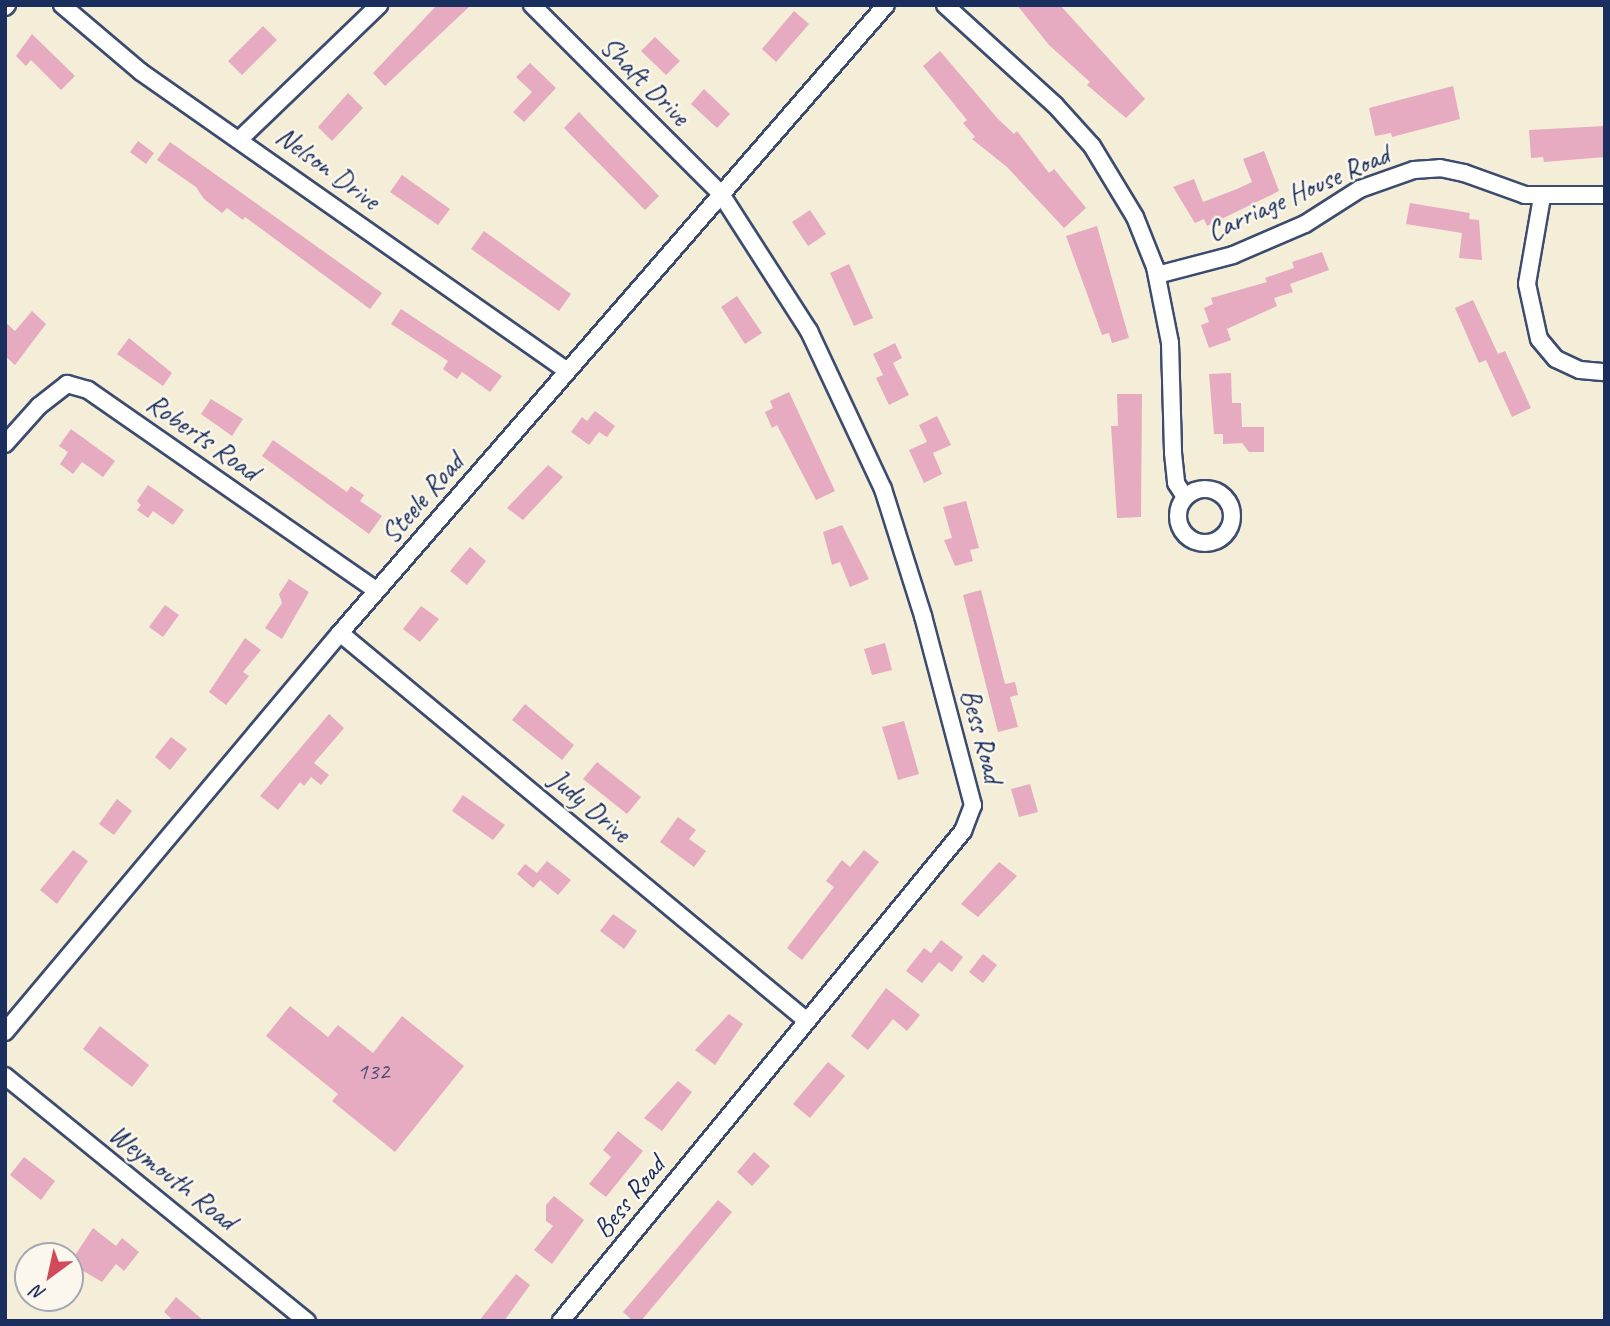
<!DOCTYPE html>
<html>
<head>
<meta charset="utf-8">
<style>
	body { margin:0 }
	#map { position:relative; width:1610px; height:1326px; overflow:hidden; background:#f4edd7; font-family:Caveat,sans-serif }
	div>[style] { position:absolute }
	.building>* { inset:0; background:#e7abc1 }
	.roads { filter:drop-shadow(2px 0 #3c4c70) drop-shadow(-2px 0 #3c4c70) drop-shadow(0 2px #3c4c70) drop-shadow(0 -2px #3c4c70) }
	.minor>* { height:16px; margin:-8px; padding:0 8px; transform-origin:8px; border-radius:8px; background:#fff }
	.minor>.ring { margin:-8px; padding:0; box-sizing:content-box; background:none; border:16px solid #fff; border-radius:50% }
	span { translate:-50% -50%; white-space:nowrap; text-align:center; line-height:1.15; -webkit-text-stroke:5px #fbf7ec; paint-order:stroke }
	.number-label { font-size:24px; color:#4e4e77 }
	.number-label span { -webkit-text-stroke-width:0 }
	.street-label { font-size:28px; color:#1b2f5e }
	.frame { position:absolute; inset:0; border:7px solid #1b2f5e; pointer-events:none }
	.north { position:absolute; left:14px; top:1242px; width:70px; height:70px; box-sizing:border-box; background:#fbf7ec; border:2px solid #a1a7b3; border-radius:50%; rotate:213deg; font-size:19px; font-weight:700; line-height:28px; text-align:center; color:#1b2f5e }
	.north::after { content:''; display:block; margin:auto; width:24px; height:32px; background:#d1495b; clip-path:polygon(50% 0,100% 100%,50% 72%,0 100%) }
</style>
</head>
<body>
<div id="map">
	<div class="building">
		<i style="clip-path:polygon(437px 5px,471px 5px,385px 86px,373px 73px)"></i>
		<i style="clip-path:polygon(1017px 5px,1060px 5px,1145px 99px,1126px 118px,1087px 85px,1090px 82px,1049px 45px)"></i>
		<i style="clip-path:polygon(794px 11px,809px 24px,776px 62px,762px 49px)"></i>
		<i style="clip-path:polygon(263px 26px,277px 40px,242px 75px,228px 61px)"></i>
		<i style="clip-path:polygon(32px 34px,75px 76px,61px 90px,31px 60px,26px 66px,16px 56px)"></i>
		<i style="clip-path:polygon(655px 37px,680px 61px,666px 75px,641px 51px)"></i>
		<i style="clip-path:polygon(940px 51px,998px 119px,1014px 134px,1017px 131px,1049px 173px,1054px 169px,1086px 208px,1064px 228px,1007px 167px,972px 139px,975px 137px,963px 123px,967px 120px,923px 66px)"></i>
		<i style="clip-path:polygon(530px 63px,556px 88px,524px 122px,513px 112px,532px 92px,516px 77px)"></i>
		<i style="clip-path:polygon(1453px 86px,1460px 119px,1392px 137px,1391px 133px,1375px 136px,1369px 108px)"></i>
		<i style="clip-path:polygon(704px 89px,730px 114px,717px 128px,691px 104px)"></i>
		<i style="clip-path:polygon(348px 93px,363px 108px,332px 141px,318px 127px)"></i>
		<i style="clip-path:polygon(579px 112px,659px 196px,645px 210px,564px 128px)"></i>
		<i style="clip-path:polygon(1605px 126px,1605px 157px,1544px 162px,1543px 157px,1531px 158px,1529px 130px)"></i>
		<i style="clip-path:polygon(138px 141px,154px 153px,146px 164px,130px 152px)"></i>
		<i style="clip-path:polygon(170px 142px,382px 293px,370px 309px,245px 217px,243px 220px,227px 208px,222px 213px,204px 199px,196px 187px,157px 160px)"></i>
		<i style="clip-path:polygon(1264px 151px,1279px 191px,1207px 226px,1204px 219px,1195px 223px,1173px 187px,1194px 179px,1203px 202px,1237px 189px,1252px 182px,1243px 159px)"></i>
		<i style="clip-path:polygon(402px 175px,450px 209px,438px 225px,390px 192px)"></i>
		<i style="clip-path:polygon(1410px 203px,1470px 213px,1469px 219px,1479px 220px,1482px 260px,1459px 258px,1462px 233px,1406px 224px)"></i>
		<i style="clip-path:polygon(810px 210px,826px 234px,808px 246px,792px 222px)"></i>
		<i style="clip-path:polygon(1097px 226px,1129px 338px,1112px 343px,1109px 333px,1102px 335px,1066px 236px)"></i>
		<i style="clip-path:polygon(484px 231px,571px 294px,559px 311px,471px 249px)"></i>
		<i style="clip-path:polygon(1322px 252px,1329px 270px,1290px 284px,1293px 292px,1274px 298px,1277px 306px,1227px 329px,1231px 340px,1209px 348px,1201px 325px,1209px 322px,1204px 308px,1213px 304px,1211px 298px,1267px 282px,1265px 278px,1294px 268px,1292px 262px)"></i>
		<i style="clip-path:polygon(849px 264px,873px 318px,854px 326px,830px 273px)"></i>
		<i style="clip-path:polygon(737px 296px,762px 333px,745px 344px,721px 307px)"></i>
		<i style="clip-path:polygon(1473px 300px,1498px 354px,1505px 351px,1531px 408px,1512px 417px,1486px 360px,1479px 363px,1455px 308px)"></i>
		<i style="clip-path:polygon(401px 309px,502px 376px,490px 392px,462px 372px,457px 379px,443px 369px,448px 361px,391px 324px)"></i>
		<i style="clip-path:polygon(32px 311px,46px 324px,15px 365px,5px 356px,5px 322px,15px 331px)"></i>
		<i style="clip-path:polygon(129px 338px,172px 373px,163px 386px,117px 354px)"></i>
		<i style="clip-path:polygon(895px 343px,902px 358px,893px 363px,909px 395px,889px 405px,876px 378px,883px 375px,873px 354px)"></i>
		<i style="clip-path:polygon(1231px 373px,1232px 403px,1241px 403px,1242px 427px,1264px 427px,1264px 452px,1249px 452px,1242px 443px,1223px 444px,1223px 434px,1214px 434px,1209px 374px)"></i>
		<i style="clip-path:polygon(789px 392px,835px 491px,816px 500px,777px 425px,772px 428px,765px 412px,773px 408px,770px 401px)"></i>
		<i style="clip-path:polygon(1117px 394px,1142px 394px,1141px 517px,1117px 518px,1111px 426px,1118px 426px)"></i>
		<i style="clip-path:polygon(211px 399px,243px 419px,232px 436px,201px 414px)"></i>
		<i style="clip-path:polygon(595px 411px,615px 426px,607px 437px,599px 432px,589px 445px,571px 432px,582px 417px,587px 421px)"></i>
		<i style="clip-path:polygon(937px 416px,951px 445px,933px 453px,942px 474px,924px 483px,909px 450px,927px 442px,919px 425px)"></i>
		<i style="clip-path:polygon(71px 429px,115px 461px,103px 477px,82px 462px,73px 474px,60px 464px,68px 452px,59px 446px)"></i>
		<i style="clip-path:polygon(273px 440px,347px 492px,351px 486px,364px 495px,360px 501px,382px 516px,369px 534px,262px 456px)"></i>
		<i style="clip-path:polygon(548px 465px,563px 477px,523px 520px,507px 508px)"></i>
		<i style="clip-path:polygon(148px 485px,184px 510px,173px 525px,153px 511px,148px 518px,137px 510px,141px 505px,137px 501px)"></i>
		<i style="clip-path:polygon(966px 501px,979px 548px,970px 550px,973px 561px,955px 566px,944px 540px,952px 538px,943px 507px)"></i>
		<i style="clip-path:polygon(842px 525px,869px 579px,850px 587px,840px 562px,832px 565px,823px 532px)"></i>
		<i style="clip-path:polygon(470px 547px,486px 561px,467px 585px,450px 571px)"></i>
		<i style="clip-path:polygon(289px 579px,309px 592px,282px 639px,265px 628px,282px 603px,279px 594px)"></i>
		<i style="clip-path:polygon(981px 590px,1005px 684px,1015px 682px,1018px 695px,1010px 697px,1018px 727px,998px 732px,963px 595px)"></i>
		<i style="clip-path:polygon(165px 605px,179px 615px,163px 637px,149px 627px)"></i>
		<i style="clip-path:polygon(421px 606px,439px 619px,420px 642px,403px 629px)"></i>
		<i style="clip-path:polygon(245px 638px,261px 650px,243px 672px,249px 676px,226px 705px,209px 692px)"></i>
		<i style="clip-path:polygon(885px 643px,892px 670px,872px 675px,864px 649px)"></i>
		<i style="clip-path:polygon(525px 704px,574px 745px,562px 760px,512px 720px)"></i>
		<i style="clip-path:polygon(329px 714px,344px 728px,314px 763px,329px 775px,321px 785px,311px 777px,304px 786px,300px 782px,278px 810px,260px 796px)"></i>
		<i style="clip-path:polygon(904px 721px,919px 774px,898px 780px,882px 727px)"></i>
		<i style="clip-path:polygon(171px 737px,187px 749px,170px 770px,155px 757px)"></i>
		<i style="clip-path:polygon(597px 762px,641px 797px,627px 814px,583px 779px)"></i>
		<i style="clip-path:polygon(1030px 784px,1038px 812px,1019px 817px,1011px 789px)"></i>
		<i style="clip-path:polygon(463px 795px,505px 825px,493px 840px,452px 811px)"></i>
		<i style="clip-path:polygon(117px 799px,132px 811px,114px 835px,99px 824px)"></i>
		<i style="clip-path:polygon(678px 817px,696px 830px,689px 839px,706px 851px,694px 867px,660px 842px)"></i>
		<i style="clip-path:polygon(73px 850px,88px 861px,57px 904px,40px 890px)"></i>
		<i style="clip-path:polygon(864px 850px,879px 862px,802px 960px,787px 948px,834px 887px,826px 881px,842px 860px,850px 867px)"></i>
		<i style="clip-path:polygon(547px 861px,571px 880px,558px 895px,540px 880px,533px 888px,517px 874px,525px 864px,537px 873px)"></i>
		<i style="clip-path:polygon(999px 862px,1017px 876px,978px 917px,961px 904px)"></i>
		<i style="clip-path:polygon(613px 914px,637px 931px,624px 949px,600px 931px)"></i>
		<i style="clip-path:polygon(941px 940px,963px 957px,952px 972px,939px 962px,922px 983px,906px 971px,924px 948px,931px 953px)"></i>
		<i style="clip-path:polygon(983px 954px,997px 965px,983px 983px,969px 972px)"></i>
		<i style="clip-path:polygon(886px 988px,920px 1015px,907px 1031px,893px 1019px,868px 1050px,851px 1036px)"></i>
		<i style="clip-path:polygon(290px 1006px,328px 1037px,338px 1025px,373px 1053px,402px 1016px,464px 1066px,395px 1152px,332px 1101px,338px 1094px,266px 1036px)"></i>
		<i style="clip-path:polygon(729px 1014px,743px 1024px,715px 1065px,695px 1050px)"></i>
		<i style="clip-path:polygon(100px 1026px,149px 1065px,132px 1087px,83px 1049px)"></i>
		<i style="clip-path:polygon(828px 1062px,845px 1076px,810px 1118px,793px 1104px)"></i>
		<i style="clip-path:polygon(678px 1081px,692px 1092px,662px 1131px,644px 1118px)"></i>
		<i style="clip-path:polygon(618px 1131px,643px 1151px,606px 1197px,589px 1184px,611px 1157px,603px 1150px)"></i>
		<i style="clip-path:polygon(754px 1152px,770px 1166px,752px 1186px,737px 1172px)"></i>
		<i style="clip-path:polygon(24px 1157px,55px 1181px,41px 1200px,10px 1175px)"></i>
		<i style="clip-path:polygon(554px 1196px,584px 1220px,552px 1264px,534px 1250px,553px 1226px,546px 1221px,546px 1205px)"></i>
		<i style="clip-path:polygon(718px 1200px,732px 1212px,641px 1321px,633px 1321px,623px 1312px)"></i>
		<i style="clip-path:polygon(93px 1228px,116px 1246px,122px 1238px,139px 1252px,124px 1271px,116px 1264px,102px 1282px,70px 1263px)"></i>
		<i style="clip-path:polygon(516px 1274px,530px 1285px,504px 1321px,479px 1321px)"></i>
		<i style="clip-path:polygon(176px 1297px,204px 1321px,174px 1321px,164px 1312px)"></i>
	</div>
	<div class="roads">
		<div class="minor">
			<i style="left:62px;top:5px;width:104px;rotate:40.3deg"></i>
			<i style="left:141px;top:72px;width:519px;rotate:35.04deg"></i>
			<i style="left:532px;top:5px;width:267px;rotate:45deg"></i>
			<i style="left:721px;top:194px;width:163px;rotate:57.3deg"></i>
			<i style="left:809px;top:331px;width:174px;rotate:64.9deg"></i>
			<i style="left:883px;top:489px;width:133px;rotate:72.5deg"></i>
			<i style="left:923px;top:616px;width:196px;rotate:75.2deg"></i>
			<i style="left:973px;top:805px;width:28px;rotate:111deg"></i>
			<i style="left:963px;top:831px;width:634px;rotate:129.37deg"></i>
			<i style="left:945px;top:5px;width:149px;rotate:42.3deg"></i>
			<i style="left:1055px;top:105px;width:55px;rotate:47.9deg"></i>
			<i style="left:1092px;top:146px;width:83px;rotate:58.8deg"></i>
			<i style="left:1135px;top:217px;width:54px;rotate:68.2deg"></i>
			<i style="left:1155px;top:267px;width:77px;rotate:78.8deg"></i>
			<i style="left:1170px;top:343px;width:110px;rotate:88.4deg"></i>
			<i style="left:1173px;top:453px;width:30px;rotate:84deg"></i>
			<i style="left:1176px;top:483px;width:17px;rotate:57deg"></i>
			<i style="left:5px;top:7px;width:3px;rotate:-45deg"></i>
			<i style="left:241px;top:138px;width:192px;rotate:-43.9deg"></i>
			<i style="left:1542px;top:197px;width:88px;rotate:99.8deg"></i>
			<i style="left:1527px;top:284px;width:56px;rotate:77.7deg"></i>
			<i style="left:1539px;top:339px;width:26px;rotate:50deg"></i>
			<i style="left:1556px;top:359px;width:26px;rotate:25deg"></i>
			<i style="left:1580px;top:370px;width:25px;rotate:5deg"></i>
			<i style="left:1157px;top:275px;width:79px;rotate:-14.7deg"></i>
			<i style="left:1233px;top:255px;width:78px;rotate:-23.3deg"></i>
			<i style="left:1305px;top:224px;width:65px;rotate:-32.5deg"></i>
			<i style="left:1360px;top:189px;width:57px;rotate:-19.4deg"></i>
			<i style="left:1414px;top:170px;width:26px;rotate:-4deg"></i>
			<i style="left:1440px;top:168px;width:25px;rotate:12deg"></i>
			<i style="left:1464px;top:173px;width:65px;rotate:19.8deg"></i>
			<i style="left:1525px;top:195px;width:80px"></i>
			<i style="left:5px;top:444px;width:51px;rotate:-48.2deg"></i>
			<i style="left:39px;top:406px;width:36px;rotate:-38deg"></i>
			<i style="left:67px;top:384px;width:22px;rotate:16deg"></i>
			<i style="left:88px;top:390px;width:351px;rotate:34.8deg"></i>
			<i class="ring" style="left:1178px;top:489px;width:38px;height:38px"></i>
			<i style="left:340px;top:633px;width:607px;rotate:39.72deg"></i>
			<i style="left:5px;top:1032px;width:521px;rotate:-49.98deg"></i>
			<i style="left:340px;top:633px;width:832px;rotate:-49deg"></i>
			<i style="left:5px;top:1076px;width:389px;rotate:39.1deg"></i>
		</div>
	</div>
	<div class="number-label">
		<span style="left:373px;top:1072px">132</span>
	</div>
	<div class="street-label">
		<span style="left:645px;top:81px;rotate:45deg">Shaft Drive</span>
		<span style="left:328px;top:168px;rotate:36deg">Nelson Drive</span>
		<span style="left:1298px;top:193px;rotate:-24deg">Carriage House Road</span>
		<span style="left:203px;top:437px;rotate:35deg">Roberts Road</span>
		<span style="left:422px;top:498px;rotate:-49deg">Steele Road</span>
		<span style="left:982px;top:736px;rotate:75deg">Bess Road</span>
		<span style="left:590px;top:806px;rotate:40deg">Judy Drive</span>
		<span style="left:173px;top:1177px;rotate:38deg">Weymouth Road</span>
		<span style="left:629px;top:1197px;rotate:-51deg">Bess Road</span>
	</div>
	<div class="frame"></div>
	<div class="north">N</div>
</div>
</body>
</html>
